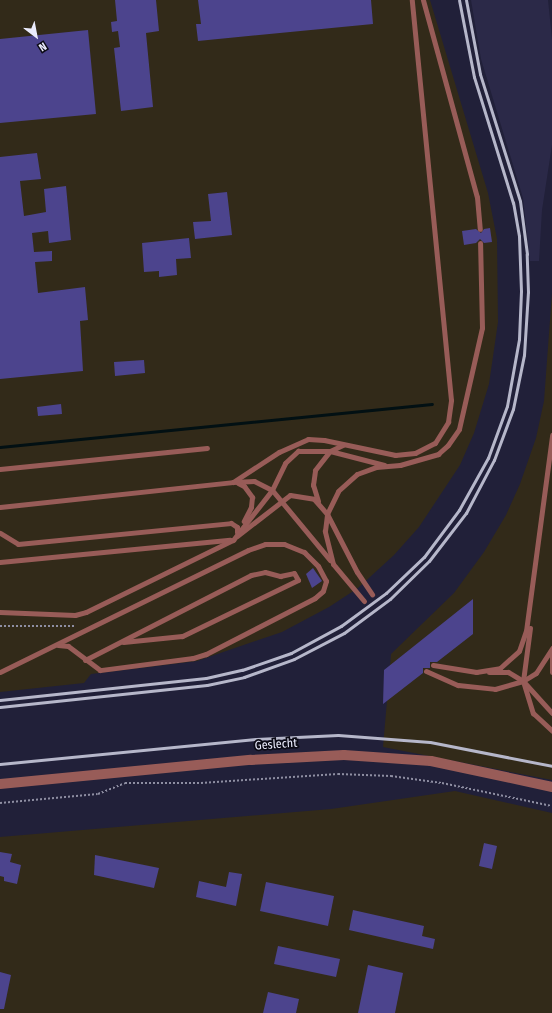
<!DOCTYPE html>
<html>
<head>
<meta charset="utf-8">
<style>
	body { margin:0 }
	#map { position:relative; width:552px; height:1013px; overflow:hidden; background:#212039; font-family:"Fira Sans Condensed",sans-serif }
	div>[style] { position:absolute }
	.built>* { inset:0; background:#2b2948 }
	.industrial>* { inset:0; background:#322a19 }
	.stream>* { height:3px; margin:-1.5px; padding:0 1.5px; transform-origin:1.5px; border-radius:1.5px; background:#021013 }
	.building>* { inset:0; background:#4c448d }
	.path>* { height:2px; margin-top:-1px; transform-origin:0; background:repeating-linear-gradient(90deg,#8e8ea2 0 2px,transparent 0 4px) }
	.service>* { height:5px; margin:-2.5px; padding:0 2.5px; transform-origin:2.5px; border-radius:2.5px; background:#985c58 }
	.minor>* { height:10px; margin:-5px; padding:0 5px; transform-origin:5px; border-radius:5px; background:#985c58 }
	.rail>* { height:3px; margin:-1.5px; padding:0 1.5px; transform-origin:1.5px; border-radius:1.5px; background:#b6b7ca }
	span { translate:-50% -50%; white-space:nowrap; text-align:center; line-height:1.15; -webkit-text-stroke:3.5px #0c0b16; paint-order:stroke }
	.street-label { font-size:12px; color:#eaebfc }
	.north { position:absolute; left:16px; top:16px; width:40px; height:40px; -webkit-text-stroke:3px #0c0b16; paint-order:stroke; rotate:148deg; font-size:11px; font-weight:700; line-height:16px; text-align:center; color:#eaebfc }
	.north::after { content:''; display:block; margin:auto; width:14px; height:18px; background:#eaebfc; clip-path:polygon(50% 0,100% 100%,50% 72%,0 100%) }
</style>
</head>
<body>
<div id="map">
	<div class="built">
		<i style="clip-path:polygon(471px 0,548px 0,552px 39px,552px 145px,542px 210px,539px 261px,530px 261px,523px 198px,481px 59px)"></i>
	</div>
	<div class="industrial">
		<i style="clip-path:polygon(0 0,430px 0,488px 193px,497px 239px,498px 322px,489px 384px,474px 433px,460px 465px,419px 527px,394px 555px,358px 588px,329px 607px,282px 632px,197px 661px,91px 674px,84px 683px,0 692px)"></i>
		<i style="clip-path:polygon(552px 293px,552px 780px,383px 747px,391px 654px,454px 593px,484px 552px,506px 515px,520px 484px,536px 438px,544px 401px)"></i>
		<i style="clip-path:polygon(455px 791px,552px 813px,552px 1013px,0 1013px,0 837px,331px 809px)"></i>
	</div>
	<div class="stream">
		<i style="left:0;top:447px;width:434px;rotate:-5.7deg"></i>
	</div>
	<div class="building">
		<i style="clip-path:polygon(115px 0,156px 0,159px 31px,146px 33px,153px 107px,121px 111px,114px 48px,120px 47px,118px 31px,112px 32px,111px 22px,117px 21px)"></i>
		<i style="clip-path:polygon(198px 0,371px 0,373px 24px,198px 41px,196px 24px,201px 24px)"></i>
		<i style="clip-path:polygon(88px 30px,96px 114px,0 123px,0 39px)"></i>
		<i style="clip-path:polygon(37px 153px,41px 179px,20px 181px,24px 216px,46px 212px,44px 189px,66px 186px,71px 240px,49px 243px,48px 231px,32px 233px,34px 252px,52px 251px,52px 261px,35px 262px,38px 293px,85px 287px,88px 320px,80px 321px,83px 371px,0 379px,0 157px)"></i>
		<i style="clip-path:polygon(227px 192px,232px 235px,195px 239px,193px 222px,211px 221px,208px 194px)"></i>
		<i style="clip-path:polygon(490px 228px,492px 242px,484px 243px,480px 239px,476px 243px,464px 245px,462px 231px,476px 229px,481px 233px,484px 229px)"></i>
		<i style="clip-path:polygon(189px 238px,191px 258px,176px 259px,177px 275px,159px 277px,159px 271px,144px 272px,142px 243px)"></i>
		<i style="clip-path:polygon(144px 360px,145px 373px,115px 376px,114px 362px)"></i>
		<i style="clip-path:polygon(61px 404px,62px 414px,38px 416px,37px 407px)"></i>
		<i style="clip-path:polygon(313px 568px,322px 581px,312px 588px,306px 574px)"></i>
		<i style="clip-path:polygon(473px 599px,473px 634px,437px 662px,430px 662px,430px 668px,423px 668px,423px 673px,383px 704px,384px 670px)"></i>
		<i style="clip-path:polygon(484px 843px,497px 846px,492px 869px,479px 866px)"></i>
		<i style="clip-path:polygon(0 852px,12px 854px,10px 862px,21px 865px,17px 884px,4px 881px,4px 877px,0 876px)"></i>
		<i style="clip-path:polygon(95px 855px,159px 868px,154px 888px,94px 875px)"></i>
		<i style="clip-path:polygon(229px 872px,242px 874px,236px 906px,196px 897px,199px 881px,226px 887px)"></i>
		<i style="clip-path:polygon(266px 882px,334px 896px,328px 926px,260px 911px)"></i>
		<i style="clip-path:polygon(353px 910px,424px 926px,422px 936px,435px 939px,433px 949px,349px 930px)"></i>
		<i style="clip-path:polygon(278px 946px,340px 959px,336px 977px,274px 964px)"></i>
		<i style="clip-path:polygon(368px 965px,403px 973px,395px 1013px,358px 1013px)"></i>
		<i style="clip-path:polygon(0 972px,11px 975px,4px 1009px,0 1009px)"></i>
		<i style="clip-path:polygon(268px 992px,299px 999px,296px 1013px,263px 1013px)"></i>
	</div>
	<div class="path">
		<i style="left:0;top:626px;width:75px"></i>
		<i style="left:0;top:803px;width:98px;rotate:-5.2deg"></i>
		<i style="left:98px;top:794px;width:29px;rotate:-22deg"></i>
		<i style="left:125px;top:783px;width:76px"></i>
		<i style="left:201px;top:783px;width:137px;rotate:-3.8deg"></i>
		<i style="left:338px;top:774px;width:53px;rotate:2.2deg"></i>
		<i style="left:391px;top:776px;width:51px;rotate:7.8deg"></i>
		<i style="left:442px;top:783px;width:112px;rotate:11.8deg"></i>
	</div>
	<div class="service">
		<i style="left:423px;top:0;width:204px;rotate:74.7deg"></i>
		<i style="left:477px;top:197px;width:32px;rotate:85deg"></i>
		<i style="left:0;top:469px;width:208px;rotate:-5.8deg"></i>
		<i style="left:233px;top:482px;width:21px;rotate:-3deg"></i>
		<i style="left:254px;top:481px;width:20px;rotate:27deg"></i>
		<i style="left:272px;top:490px;width:91px;rotate:50.4deg"></i>
		<i style="left:238px;top:483px;width:7px;rotate:27deg"></i>
		<i style="left:244px;top:486px;width:14px;rotate:54deg"></i>
		<i style="left:252px;top:497px;width:10px;rotate:96deg"></i>
		<i style="left:251px;top:507px;width:16px;rotate:117deg"></i>
		<i style="left:318px;top:501px;width:17px;rotate:-107deg"></i>
		<i style="left:313px;top:485px;width:15px;rotate:-82deg"></i>
		<i style="left:315px;top:470px;width:24px;rotate:-52deg"></i>
		<i style="left:330px;top:451px;width:14px;rotate:-25deg"></i>
		<i style="left:0;top:507px;width:234px;rotate:-6.1deg"></i>
		<i style="left:233px;top:482px;width:55px;rotate:-33.1deg"></i>
		<i style="left:279px;top:452px;width:32px;rotate:-24deg"></i>
		<i style="left:308px;top:439px;width:16px;rotate:4deg"></i>
		<i style="left:324px;top:440px;width:73px;rotate:11.9deg"></i>
		<i style="left:395px;top:455px;width:20px;rotate:-6deg"></i>
		<i style="left:415px;top:453px;width:22px;rotate:-27deg"></i>
		<i style="left:435px;top:443px;width:25px;rotate:-58deg"></i>
		<i style="left:448px;top:422px;width:22px;rotate:-82deg"></i>
		<i style="left:451px;top:400px;width:402px;rotate:-95.6deg"></i>
		<i style="left:0;top:533px;width:21px;rotate:31deg"></i>
		<i style="left:18px;top:544px;width:214px;rotate:-5.6deg"></i>
		<i style="left:231px;top:523px;width:7px;rotate:34deg"></i>
		<i style="left:237px;top:527px;width:5px;rotate:90deg"></i>
		<i style="left:237px;top:536px;width:67px;rotate:-37.7deg"></i>
		<i style="left:290px;top:495px;width:24px;rotate:9deg"></i>
		<i style="left:314px;top:499px;width:20px;rotate:49deg"></i>
		<i style="left:327px;top:514px;width:65px;rotate:62.7deg"></i>
		<i style="left:357px;top:572px;width:27px;rotate:56deg"></i>
		<i style="left:0;top:562px;width:231px;rotate:-5.5deg"></i>
		<i style="left:364px;top:601px;width:48px;rotate:-130deg"></i>
		<i style="left:333px;top:564px;width:34px;rotate:-104deg"></i>
		<i style="left:325px;top:531px;width:17px;rotate:-83deg"></i>
		<i style="left:327px;top:514px;width:25px;rotate:-64deg"></i>
		<i style="left:338px;top:491px;width:25px;rotate:-42deg"></i>
		<i style="left:357px;top:474px;width:20px;rotate:-20deg"></i>
		<i style="left:376px;top:467px;width:24px;rotate:-5deg"></i>
		<i style="left:400px;top:465px;width:40px;rotate:-16deg"></i>
		<i style="left:438px;top:454px;width:13px;rotate:-42deg"></i>
		<i style="left:448px;top:445px;width:19px;rotate:-55deg"></i>
		<i style="left:459px;top:429px;width:104px;rotate:-77.2deg"></i>
		<i style="left:482px;top:328px;width:85px;rotate:-91.3deg"></i>
		<i style="left:0;top:612px;width:75px;rotate:2.3deg"></i>
		<i style="left:75px;top:615px;width:11px;rotate:-15deg"></i>
		<i style="left:86px;top:612px;width:164px;rotate:-26.1deg"></i>
		<i style="left:233px;top:540px;width:63px;rotate:-52deg"></i>
		<i style="left:272px;top:490px;width:30px;rotate:-64deg"></i>
		<i style="left:285px;top:463px;width:18px;rotate:-43deg"></i>
		<i style="left:298px;top:451px;width:32px"></i>
		<i style="left:330px;top:451px;width:56px;rotate:14.5deg"></i>
		<i style="left:530px;top:628px;width:53px;rotate:97.5deg"></i>
		<i style="left:523px;top:681px;width:34px;rotate:73deg"></i>
		<i style="left:533px;top:713px;width:26px;rotate:43deg"></i>
		<i style="left:552px;top:650px;width:22px;rotate:90deg"></i>
		<i style="left:85px;top:660px;width:186px;rotate:-27.1deg"></i>
		<i style="left:251px;top:575px;width:14px;rotate:-12deg"></i>
		<i style="left:265px;top:572px;width:16px;rotate:15deg"></i>
		<i style="left:280px;top:576px;width:14px;rotate:-12deg"></i>
		<i style="left:294px;top:573px;width:8px;rotate:60deg"></i>
		<i style="left:298px;top:580px;width:129px;rotate:154.2deg"></i>
		<i style="left:182px;top:636px;width:59px;rotate:174.2deg"></i>
		<i style="left:433px;top:665px;width:44px;rotate:9.2deg"></i>
		<i style="left:476px;top:672px;width:24px;rotate:-9deg"></i>
		<i style="left:500px;top:668px;width:25px;rotate:-42deg"></i>
		<i style="left:519px;top:651px;width:21px;rotate:-71deg"></i>
		<i style="left:526px;top:631px;width:198px;rotate:-82.4deg"></i>
		<i style="left:426px;top:671px;width:35px;rotate:24deg"></i>
		<i style="left:458px;top:685px;width:37px;rotate:6deg"></i>
		<i style="left:495px;top:689px;width:29px;rotate:-16deg"></i>
		<i style="left:523px;top:681px;width:15px;rotate:-32deg"></i>
		<i style="left:536px;top:673px;width:30px;rotate:-57deg"></i>
		<i style="left:0;top:672px;width:276px;rotate:-26.2deg"></i>
		<i style="left:248px;top:550px;width:18px;rotate:-19deg"></i>
		<i style="left:265px;top:544px;width:19px"></i>
		<i style="left:284px;top:544px;width:22px;rotate:22deg"></i>
		<i style="left:304px;top:552px;width:20px;rotate:45deg"></i>
		<i style="left:318px;top:566px;width:17px;rotate:62deg"></i>
		<i style="left:326px;top:581px;width:10px;rotate:107deg"></i>
		<i style="left:323px;top:591px;width:11px;rotate:139deg"></i>
		<i style="left:315px;top:598px;width:123px;rotate:152.8deg"></i>
		<i style="left:206px;top:654px;width:14px;rotate:163deg"></i>
		<i style="left:193px;top:658px;width:94px;rotate:172.6deg"></i>
		<i style="left:100px;top:670px;width:40px;rotate:-143deg"></i>
		<i style="left:68px;top:646px;width:10px;rotate:-174deg"></i>
		<i style="left:489px;top:672px;width:19px"></i>
		<i style="left:508px;top:672px;width:17px;rotate:31deg"></i>
		<i style="left:523px;top:681px;width:43px;rotate:47.8deg"></i>
	</div>
	<div class="minor">
		<i style="left:0;top:784px;width:252px;rotate:-5.5deg"></i>
		<i style="left:251px;top:760px;width:93px;rotate:-3.1deg"></i>
		<i style="left:344px;top:755px;width:87px;rotate:3.9deg"></i>
		<i style="left:431px;top:761px;width:124px;rotate:12.1deg"></i>
	</div>
	<div class="rail">
		<i style="left:0;top:700px;width:207px;rotate:-6.1deg"></i>
		<i style="left:206px;top:678px;width:37px;rotate:-13deg"></i>
		<i style="left:242px;top:670px;width:52px;rotate:-19.1deg"></i>
		<i style="left:291px;top:653px;width:57px;rotate:-28.4deg"></i>
		<i style="left:341px;top:626px;width:56px;rotate:-36.3deg"></i>
		<i style="left:386px;top:593px;width:52px;rotate:-43.5deg"></i>
		<i style="left:424px;top:557px;width:59px;rotate:-53.3deg"></i>
		<i style="left:459px;top:510px;width:60px;rotate:-60.9deg"></i>
		<i style="left:488px;top:458px;width:55px;rotate:-69.9deg"></i>
		<i style="left:507px;top:406px;width:68px;rotate:-79.8deg"></i>
		<i style="left:519px;top:339px;width:48px;rotate:-87.6deg"></i>
		<i style="left:521px;top:291px;width:55px;rotate:-92.1deg"></i>
		<i style="left:519px;top:236px;width:34px;rotate:-100deg"></i>
		<i style="left:513px;top:203px;width:132px;rotate:-107.2deg"></i>
		<i style="left:474px;top:77px;width:78px;rotate:-101deg"></i>
		<i style="left:0;top:707px;width:208px;rotate:-6.1deg"></i>
		<i style="left:207px;top:685px;width:38px;rotate:-12deg"></i>
		<i style="left:244px;top:677px;width:53px;rotate:-19.8deg"></i>
		<i style="left:294px;top:659px;width:56px;rotate:-27.5deg"></i>
		<i style="left:344px;top:633px;width:57px;rotate:-36.5deg"></i>
		<i style="left:390px;top:599px;width:54px;rotate:-44.3deg"></i>
		<i style="left:429px;top:561px;width:61px;rotate:-52.4deg"></i>
		<i style="left:466px;top:513px;width:60px;rotate:-62.2deg"></i>
		<i style="left:494px;top:460px;width:54px;rotate:-69.6deg"></i>
		<i style="left:513px;top:409px;width:55px;rotate:-78.5deg"></i>
		<i style="left:524px;top:355px;width:63px;rotate:-86.4deg"></i>
		<i style="left:528px;top:292px;width:38px;rotate:-92deg"></i>
		<i style="left:527px;top:254px;width:53px;rotate:-97.5deg"></i>
		<i style="left:520px;top:201px;width:133px;rotate:-107.5deg"></i>
		<i style="left:480px;top:74px;width:75px;rotate:-100.7deg"></i>
		<i style="left:0;top:764px;width:257px;rotate:-5.6deg"></i>
		<i style="left:256px;top:739px;width:82px;rotate:-2.8deg"></i>
		<i style="left:338px;top:735px;width:92px;rotate:4.4deg"></i>
		<i style="left:430px;top:742px;width:124px;rotate:11.1deg"></i>
	</div>
	<div class="street-label">
		<span style="left:276px;top:745px;rotate:-4deg">Geslecht</span>
	</div>
	<div class="north">N</div>
</div>
</body>
</html>
